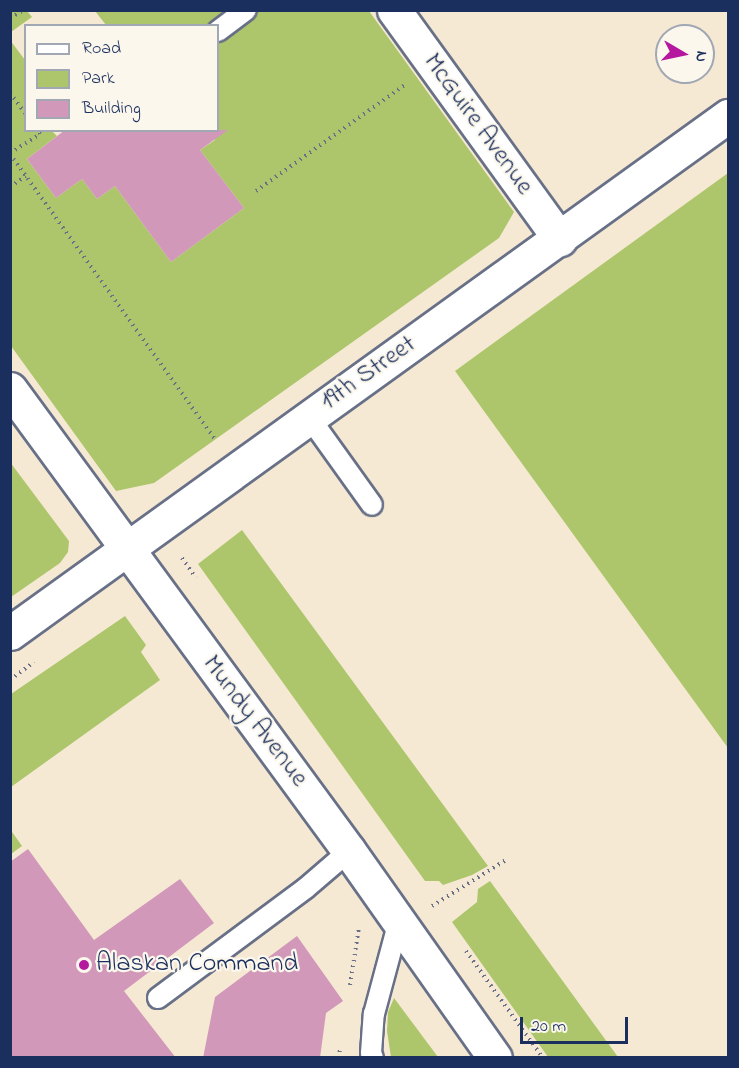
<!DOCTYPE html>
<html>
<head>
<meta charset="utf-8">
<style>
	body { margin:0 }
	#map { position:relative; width:739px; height:1068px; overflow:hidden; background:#f6e9d4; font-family:"Indie Flower",sans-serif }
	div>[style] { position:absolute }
	.green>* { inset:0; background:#adc66b }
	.building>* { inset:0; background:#d198ba }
	.path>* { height:4px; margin-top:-2px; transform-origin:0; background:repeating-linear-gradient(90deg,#687087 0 1.5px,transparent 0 6px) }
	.roads { filter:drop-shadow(2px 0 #687087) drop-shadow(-2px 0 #687087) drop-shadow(0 2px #687087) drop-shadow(0 -2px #687087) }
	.lane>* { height:20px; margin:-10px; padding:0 10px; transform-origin:10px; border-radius:10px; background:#fff }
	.street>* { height:33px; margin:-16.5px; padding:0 16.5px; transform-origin:16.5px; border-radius:16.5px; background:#fff }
	.dots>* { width:16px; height:16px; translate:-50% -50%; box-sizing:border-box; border:3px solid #fbf7ec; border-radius:50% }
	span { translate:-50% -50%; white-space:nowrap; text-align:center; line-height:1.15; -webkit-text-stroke:4.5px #fbf7ec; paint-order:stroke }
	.street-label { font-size:26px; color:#1b2f5e }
	.poi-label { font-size:26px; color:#1b2f5e }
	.left { translate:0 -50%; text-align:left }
	.frame { position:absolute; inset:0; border:12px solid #1b2f5e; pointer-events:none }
	.legend { position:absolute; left:24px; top:24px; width:195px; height:108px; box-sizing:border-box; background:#fbf7ec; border:2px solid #a1a7b3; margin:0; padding:8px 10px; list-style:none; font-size:18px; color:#1b2f5e }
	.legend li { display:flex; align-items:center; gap:12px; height:30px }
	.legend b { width:30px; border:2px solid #a1a7b3 }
	.north { position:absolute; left:655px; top:24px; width:60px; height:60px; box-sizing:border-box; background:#fbf7ec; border:2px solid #a1a7b3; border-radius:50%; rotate:99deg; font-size:16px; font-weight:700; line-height:24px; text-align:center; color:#1b2f5e }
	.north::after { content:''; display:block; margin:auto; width:21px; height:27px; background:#b5179e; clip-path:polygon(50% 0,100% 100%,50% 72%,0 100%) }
	.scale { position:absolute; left:520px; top:1017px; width:108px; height:27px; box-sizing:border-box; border:3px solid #1b2f5e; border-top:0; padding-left:8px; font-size:18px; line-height:21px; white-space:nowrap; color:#1b2f5e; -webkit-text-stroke:4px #fbf7ec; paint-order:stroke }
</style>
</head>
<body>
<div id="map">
	<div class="green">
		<i style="clip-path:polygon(11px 10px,27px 11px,32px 17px,11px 32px)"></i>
		<i style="clip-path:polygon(95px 11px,369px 11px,514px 212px,499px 238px,154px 483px,116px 491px,11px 346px,10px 40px,25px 60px,26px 130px,52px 131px,57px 136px,27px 159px,56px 198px,82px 179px,97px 199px,115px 186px,171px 262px,244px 208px,200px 150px,215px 140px,208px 131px,218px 130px,218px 26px,106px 25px)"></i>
		<i style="clip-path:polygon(728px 173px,728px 748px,455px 371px)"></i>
		<i style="clip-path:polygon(10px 462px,69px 541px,68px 552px,60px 563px,11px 597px)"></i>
		<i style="clip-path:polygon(242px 530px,488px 866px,472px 875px,443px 885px,439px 881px,425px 881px,198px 564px)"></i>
		<i style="clip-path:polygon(125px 616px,146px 645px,141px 652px,160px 680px,11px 787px,11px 694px)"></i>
		<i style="clip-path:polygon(10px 829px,22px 846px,11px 854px,10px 854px)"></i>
		<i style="clip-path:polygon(490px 881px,618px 1057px,548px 1057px,452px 922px,477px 902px,478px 889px)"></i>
		<i style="clip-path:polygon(394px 998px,438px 1057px,391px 1057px,387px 1031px,388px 1012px)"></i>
	</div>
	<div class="building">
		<i style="clip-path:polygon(65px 130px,228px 130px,200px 150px,244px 208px,171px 262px,115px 186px,97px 199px,82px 179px,56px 198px,27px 159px)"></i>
		<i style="clip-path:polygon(28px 849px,94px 940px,180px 879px,214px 923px,124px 991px,176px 1058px,10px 1058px,10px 862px)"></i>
		<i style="clip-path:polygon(297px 936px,343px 1001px,326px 1013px,320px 1058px,203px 1058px,215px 997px)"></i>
	</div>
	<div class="path">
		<i style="left:10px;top:18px;width:14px;rotate:-30deg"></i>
		<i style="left:10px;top:93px;width:26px;rotate:53deg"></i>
		<i style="left:10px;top:153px;width:36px;rotate:-32deg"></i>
		<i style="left:40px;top:134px;width:4px;rotate:-117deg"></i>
		<i style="left:10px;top:154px;width:353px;rotate:54.3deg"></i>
		<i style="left:10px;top:187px;width:19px;rotate:-35deg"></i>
		<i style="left:256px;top:191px;width:184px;rotate:-35.5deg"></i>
		<i style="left:182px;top:558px;width:24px;rotate:55deg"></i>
		<i style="left:10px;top:680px;width:30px;rotate:-37deg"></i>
		<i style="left:432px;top:906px;width:87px;rotate:-31.9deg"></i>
		<i style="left:466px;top:951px;width:132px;rotate:54.3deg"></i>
		<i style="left:350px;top:985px;width:59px;rotate:-81.2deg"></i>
		<i style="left:339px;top:1058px;width:10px;rotate:-84deg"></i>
	</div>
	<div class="roads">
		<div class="lane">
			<i style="left:218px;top:31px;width:35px;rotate:-37deg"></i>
			<i style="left:309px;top:417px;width:108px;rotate:54.4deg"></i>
			<i style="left:158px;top:998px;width:184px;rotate:-36.6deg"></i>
			<i style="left:306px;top:888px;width:57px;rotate:-40.7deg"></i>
			<i style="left:373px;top:1058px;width:5px;rotate:-112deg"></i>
			<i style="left:371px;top:1053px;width:39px;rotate:-86deg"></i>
			<i style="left:374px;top:1014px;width:96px;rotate:-75deg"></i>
		</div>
		<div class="street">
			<i style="left:394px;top:10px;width:283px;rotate:54.1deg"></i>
			<i style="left:10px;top:389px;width:573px;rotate:53.73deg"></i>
			<i style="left:349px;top:851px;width:253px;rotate:54.8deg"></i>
			<i style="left:10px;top:633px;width:885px;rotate:-35.76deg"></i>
		</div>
	</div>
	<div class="dots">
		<i style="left:84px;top:965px;background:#b5179e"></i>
	</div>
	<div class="street-label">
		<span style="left:477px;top:125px;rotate:54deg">McGuire Avenue</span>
		<span style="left:369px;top:374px;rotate:-35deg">19th Street</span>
		<span style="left:254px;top:722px;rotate:53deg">Mundy Avenue</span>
	</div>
	<div class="poi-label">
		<span class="left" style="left:96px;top:965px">Alaskan Command</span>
	</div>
	<div class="frame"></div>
	<ul class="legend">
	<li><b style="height:8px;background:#fff"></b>Road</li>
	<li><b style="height:16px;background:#adc66b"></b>Park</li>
	<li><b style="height:16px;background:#d198ba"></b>Building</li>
	</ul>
	<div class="north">N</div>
	<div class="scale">20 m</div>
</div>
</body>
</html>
